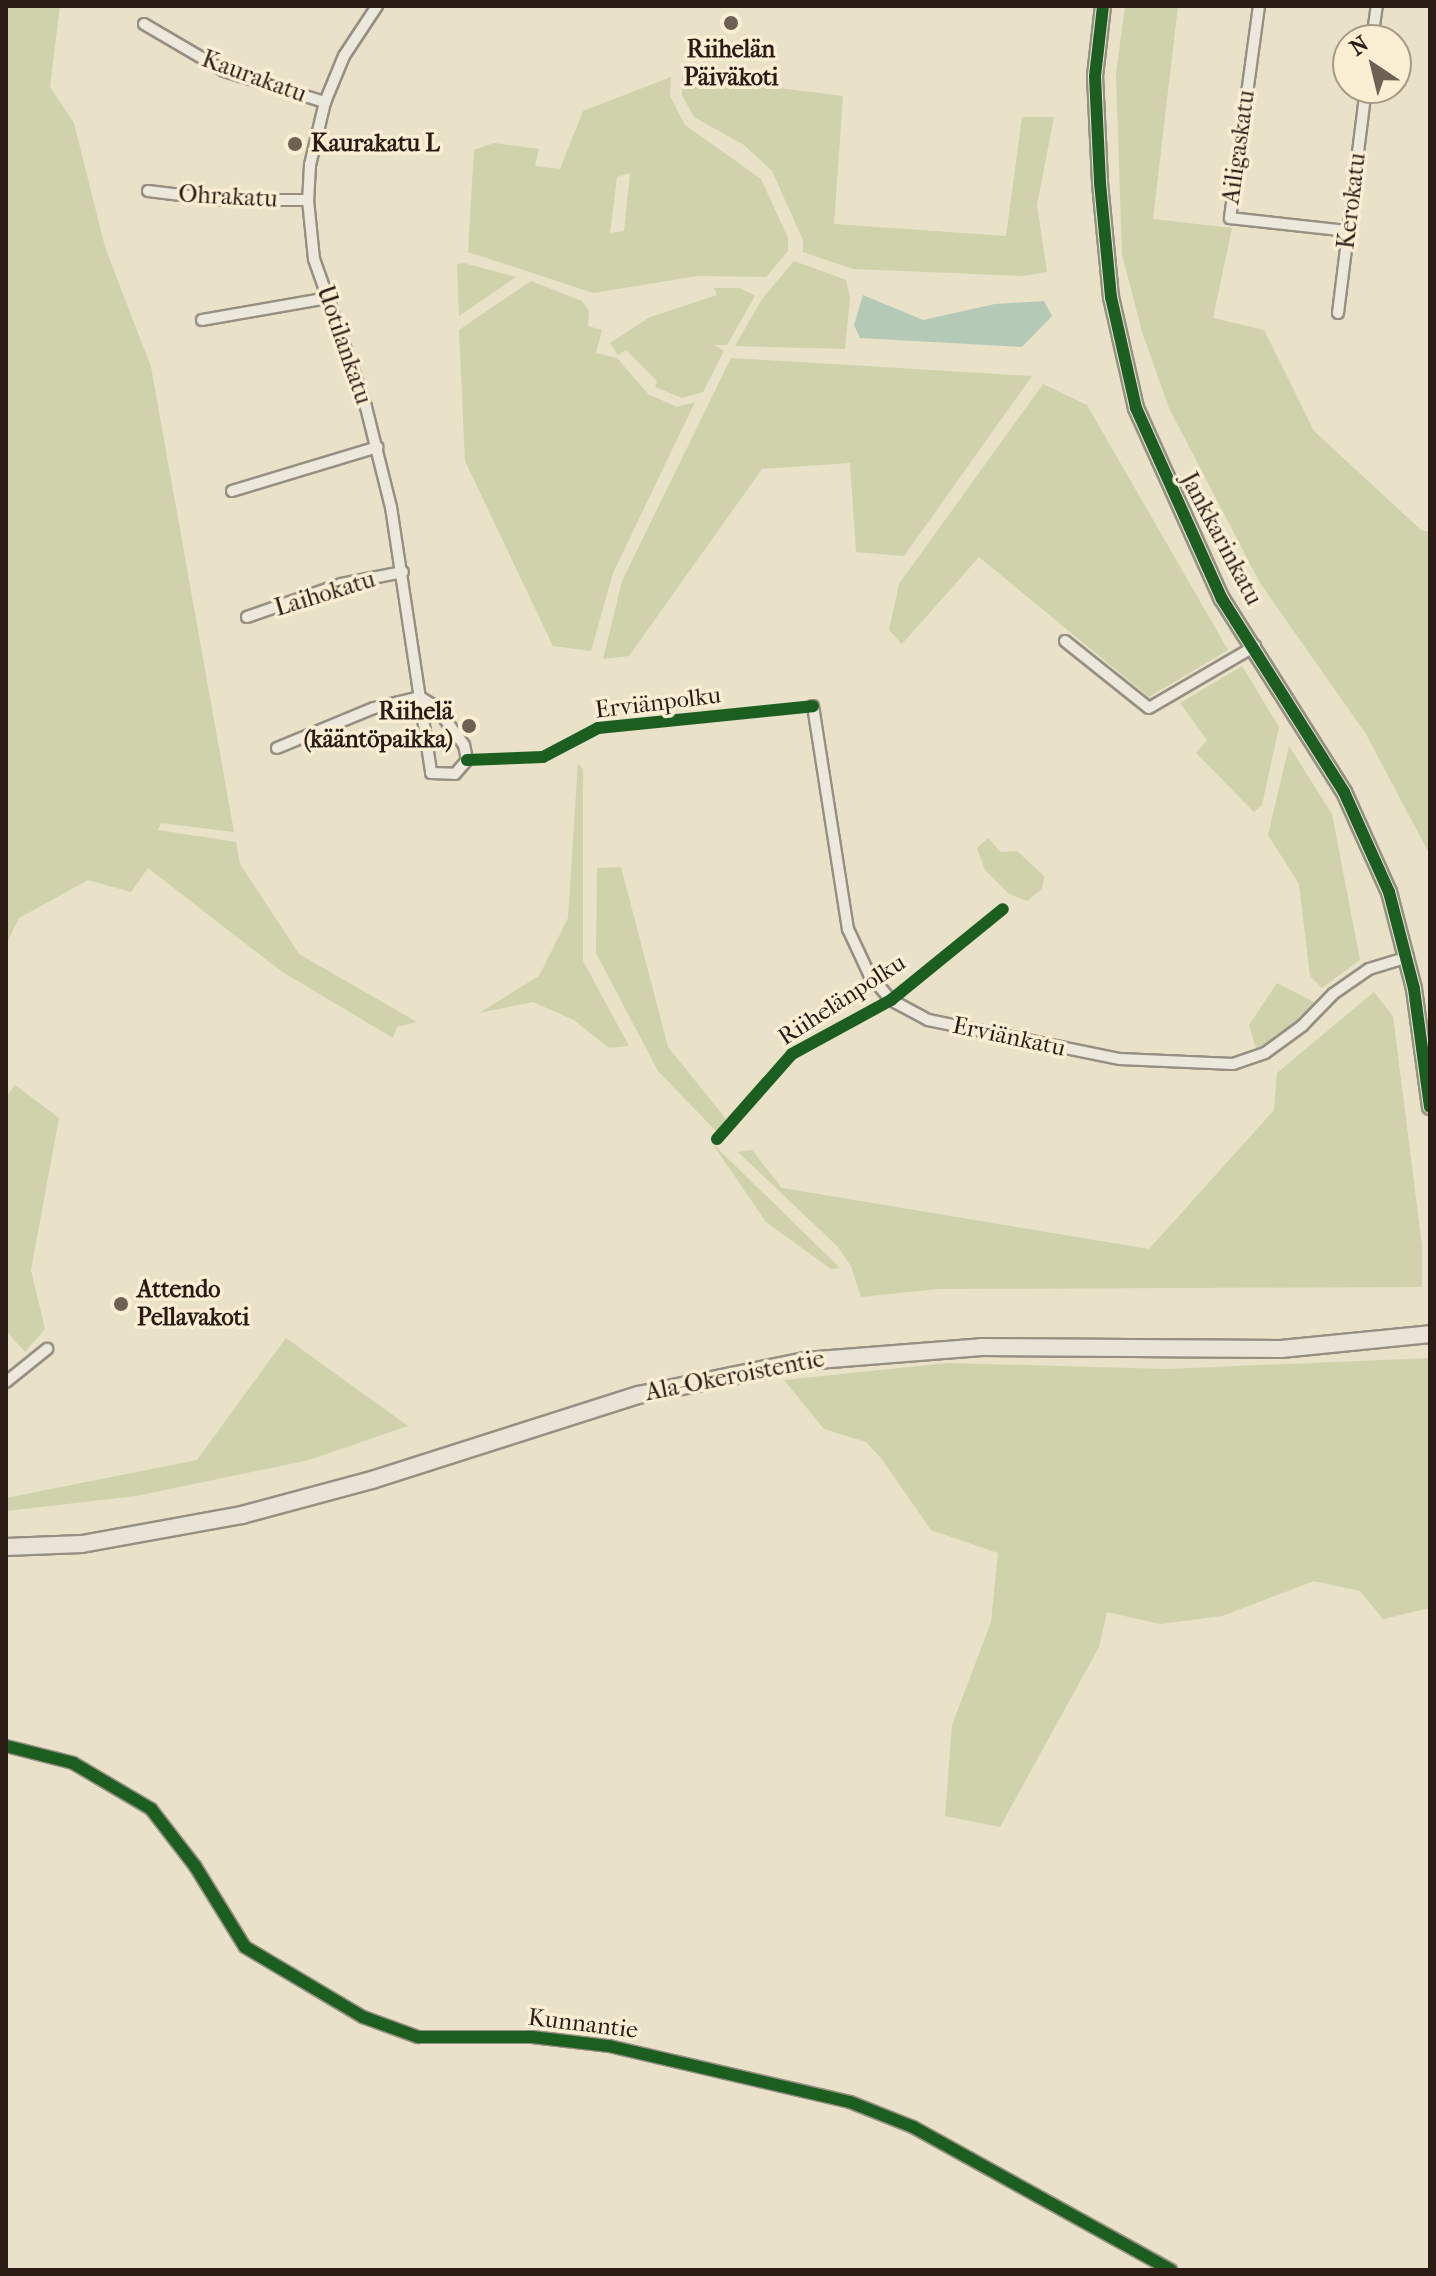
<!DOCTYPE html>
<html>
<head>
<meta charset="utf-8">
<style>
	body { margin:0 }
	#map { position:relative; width:1436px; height:2276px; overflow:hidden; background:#e9e1c8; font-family:"IM FELL French Canon",serif }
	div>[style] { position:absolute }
	.green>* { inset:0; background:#cfd2aa }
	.water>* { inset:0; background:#b4cab7 }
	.roads { filter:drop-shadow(2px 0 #979082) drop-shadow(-2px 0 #979082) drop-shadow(0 2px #979082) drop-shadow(0 -2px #979082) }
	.street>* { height:10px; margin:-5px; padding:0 5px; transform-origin:5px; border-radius:5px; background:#ece8dc }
	.secondary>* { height:14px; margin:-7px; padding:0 7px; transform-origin:7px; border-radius:7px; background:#ece8dc }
	.primary>* { height:16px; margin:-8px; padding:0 8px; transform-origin:8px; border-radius:8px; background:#e9e4d6 }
	.cycleway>* { height:12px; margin:-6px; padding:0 6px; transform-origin:6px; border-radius:6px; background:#1b5e20 }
	.dots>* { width:22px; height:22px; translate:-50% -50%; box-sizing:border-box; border:4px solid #faefd3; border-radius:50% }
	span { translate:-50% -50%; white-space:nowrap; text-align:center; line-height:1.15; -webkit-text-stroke:7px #faefd3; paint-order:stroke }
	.poi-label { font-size:24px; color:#2b1b15; font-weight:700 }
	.left { translate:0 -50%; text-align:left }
	.right { translate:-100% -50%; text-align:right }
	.street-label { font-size:24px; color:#2b1b15 }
	.frame { position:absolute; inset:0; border:8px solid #2b1b15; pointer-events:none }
	.north { position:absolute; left:1332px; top:24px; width:80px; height:80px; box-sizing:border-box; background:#faefd3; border:2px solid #a79a87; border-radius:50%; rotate:325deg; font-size:22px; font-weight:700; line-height:32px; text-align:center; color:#2b1b15 }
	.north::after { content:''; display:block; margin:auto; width:28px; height:36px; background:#6e6054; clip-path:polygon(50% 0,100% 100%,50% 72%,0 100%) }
</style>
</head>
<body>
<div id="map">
	<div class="green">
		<i style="clip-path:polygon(6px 6px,60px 6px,50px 87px,74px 123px,105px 247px,151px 367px,234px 832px,161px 823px,158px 830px,236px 842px,240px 864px,299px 954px,417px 1022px,397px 1027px,393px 1038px,281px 971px,148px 868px,131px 892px,88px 880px,19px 918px,6px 945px)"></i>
		<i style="clip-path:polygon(1125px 6px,1178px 6px,1153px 219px,1232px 228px,1213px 318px,1264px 330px,1314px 431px,1421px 530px,1430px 532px,1430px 855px,1366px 734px,1260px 583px,1169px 408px,1142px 332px,1122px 254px,1116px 74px)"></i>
		<i style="clip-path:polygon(682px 76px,843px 96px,834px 224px,1006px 236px,1022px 117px,1054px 117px,1037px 205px,1047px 272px,1023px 276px,853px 269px,803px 252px,803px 240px,772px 171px,744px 145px,694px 117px,682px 95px)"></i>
		<i style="clip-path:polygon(evenodd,671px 77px,670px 96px,685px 125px,761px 179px,788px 238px,788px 251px,766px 277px,698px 276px,593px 293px,468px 252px,474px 150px,494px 143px,539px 149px,535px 166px,560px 169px,583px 111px,671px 77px,630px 173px,624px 231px,610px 233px,617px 177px,630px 173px)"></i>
		<i style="clip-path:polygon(794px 261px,846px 280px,850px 297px,845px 349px,735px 346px,762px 299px)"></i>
		<i style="clip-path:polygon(464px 263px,516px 277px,459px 316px,457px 264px)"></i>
		<i style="clip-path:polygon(531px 281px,582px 301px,589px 311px,588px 326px,602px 330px,596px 353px,617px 358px,648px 394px,677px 407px,695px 402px,613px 573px,591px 651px,553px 646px,465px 461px,459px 330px)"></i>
		<i style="clip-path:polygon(714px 288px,740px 288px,755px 296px,727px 345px,714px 345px,724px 351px,703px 392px,682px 398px,655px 387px,657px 381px,626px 350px,618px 355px,610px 343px,650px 317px,717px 295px)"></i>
		<i style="clip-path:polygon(731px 358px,1032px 376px,904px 556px,856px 552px,850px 463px,762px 469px,629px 656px,603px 659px,622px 581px)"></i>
		<i style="clip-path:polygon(1043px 384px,1087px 405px,1228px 650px,1149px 697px,979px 557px,902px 644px,889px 630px,899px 584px)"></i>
		<i style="clip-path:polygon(1242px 666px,1279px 727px,1262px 805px,1254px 812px,1196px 753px,1207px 740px,1180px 703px)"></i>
		<i style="clip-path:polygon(1289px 746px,1332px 814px,1360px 960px,1322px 988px,1310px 976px,1299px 884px,1268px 835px)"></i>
		<i style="clip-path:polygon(578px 763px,583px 769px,583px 961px,629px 1046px,609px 1048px,574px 1020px,533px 1002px,479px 1013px,539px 976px,568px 918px)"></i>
		<i style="clip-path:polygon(988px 838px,1001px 852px,1017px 851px,1044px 876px,1042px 889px,1027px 901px,1009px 894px,985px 870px,977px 848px)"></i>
		<i style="clip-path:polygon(621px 867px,668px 1047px,726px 1119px,716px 1131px,658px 1071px,596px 953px,597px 868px)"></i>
		<i style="clip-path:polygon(1277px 983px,1316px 1003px,1298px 1022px,1256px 1049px,1249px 1025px)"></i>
		<i style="clip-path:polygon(1374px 992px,1393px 1016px,1422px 1246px,1422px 1287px,938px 1289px,861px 1297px,851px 1266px,838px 1247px,738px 1152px,752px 1150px,782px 1188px,1149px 1249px,1274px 1110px,1277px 1073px)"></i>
		<i style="clip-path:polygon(15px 1085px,59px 1118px,31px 1270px,45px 1329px,25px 1352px,6px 1331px,6px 1097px)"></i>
		<i style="clip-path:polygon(712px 1143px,840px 1268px,831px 1269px,766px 1222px)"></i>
		<i style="clip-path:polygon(286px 1338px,408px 1426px,309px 1460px,136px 1496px,6px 1511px,6px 1498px,197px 1460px)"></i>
		<i style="clip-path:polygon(1430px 1358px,1430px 1608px,1383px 1619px,1360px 1591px,1314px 1581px,1222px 1616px,1160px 1624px,1107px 1612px,1099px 1647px,1000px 1827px,945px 1816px,952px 1725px,991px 1622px,998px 1553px,931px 1530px,881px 1458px,866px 1442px,824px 1429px,784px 1380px,948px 1363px,1167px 1369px)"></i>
	</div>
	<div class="water">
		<i style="clip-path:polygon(863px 295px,923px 320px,995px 304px,1044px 301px,1052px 316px,1022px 347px,860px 338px,854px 325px)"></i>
	</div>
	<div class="roads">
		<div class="street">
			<i style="left:377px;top:6px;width:60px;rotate:123.4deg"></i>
			<i style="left:344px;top:56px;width:50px;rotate:112.4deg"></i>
			<i style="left:325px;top:102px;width:65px;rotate:103.4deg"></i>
			<i style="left:310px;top:165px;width:35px;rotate:93deg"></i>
			<i style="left:308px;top:200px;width:59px;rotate:84.2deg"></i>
			<i style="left:314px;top:259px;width:157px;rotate:70.6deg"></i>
			<i style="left:366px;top:407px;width:103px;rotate:76deg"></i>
			<i style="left:391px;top:507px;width:269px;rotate:81.4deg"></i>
			<i style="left:431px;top:773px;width:24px;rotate:2deg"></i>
			<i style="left:455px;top:774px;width:18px;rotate:-49deg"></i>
			<i style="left:467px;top:760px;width:15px;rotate:-101deg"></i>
			<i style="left:464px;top:745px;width:47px;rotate:-126.4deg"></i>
			<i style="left:436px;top:707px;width:19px;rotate:-148deg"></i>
			<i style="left:1259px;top:6px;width:214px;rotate:97.8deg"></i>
			<i style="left:1230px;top:218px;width:119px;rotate:6.3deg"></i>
			<i style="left:144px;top:24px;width:93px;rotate:30.4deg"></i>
			<i style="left:224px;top:71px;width:106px;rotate:17.1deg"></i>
			<i style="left:1372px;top:40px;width:34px;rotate:-82deg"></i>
			<i style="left:148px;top:191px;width:75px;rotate:6.9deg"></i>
			<i style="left:222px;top:200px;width:86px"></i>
			<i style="left:1338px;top:313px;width:227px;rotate:-82.9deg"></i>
			<i style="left:202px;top:320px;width:128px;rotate:-9.9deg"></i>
			<i style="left:232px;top:491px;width:152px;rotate:-16.8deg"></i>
			<i style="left:247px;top:617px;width:100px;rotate:-19.3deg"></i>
			<i style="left:341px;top:584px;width:63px;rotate:-11deg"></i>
			<i style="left:1065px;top:641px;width:107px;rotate:38.6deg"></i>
			<i style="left:1149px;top:708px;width:123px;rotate:-30.3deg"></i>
			<i style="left:813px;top:706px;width:226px;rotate:81.1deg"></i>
			<i style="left:848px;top:929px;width:50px;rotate:65deg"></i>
			<i style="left:869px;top:974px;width:34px;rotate:50deg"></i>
			<i style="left:891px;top:1000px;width:42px;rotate:28.4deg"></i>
			<i style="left:928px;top:1020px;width:196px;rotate:11.5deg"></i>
			<i style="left:1120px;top:1059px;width:113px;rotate:2.5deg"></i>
			<i style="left:1233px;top:1064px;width:34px;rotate:-19deg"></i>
			<i style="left:1265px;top:1053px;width:46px;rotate:-36.1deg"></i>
			<i style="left:1302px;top:1026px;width:45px;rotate:-45.9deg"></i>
			<i style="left:1333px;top:994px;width:44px;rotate:-34.8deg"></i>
			<i style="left:1369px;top:969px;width:41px;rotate:-17.1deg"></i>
			<i style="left:277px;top:748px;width:105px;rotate:-22.4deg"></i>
			<i style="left:374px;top:708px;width:47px;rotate:-13.4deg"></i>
			<i style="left:6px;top:1382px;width:53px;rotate:-38.8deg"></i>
			<i style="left:6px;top:1746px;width:69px;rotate:14.2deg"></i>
			<i style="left:73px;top:1763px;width:91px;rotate:30.5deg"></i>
			<i style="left:151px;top:1809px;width:72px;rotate:52.3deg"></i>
			<i style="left:195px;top:1866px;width:95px;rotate:58.3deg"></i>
			<i style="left:245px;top:1947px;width:137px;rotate:30.7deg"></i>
			<i style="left:363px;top:2017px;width:59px;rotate:20deg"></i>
			<i style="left:418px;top:2037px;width:114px"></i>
			<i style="left:532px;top:2037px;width:78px;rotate:6.7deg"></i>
			<i style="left:609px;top:2046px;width:247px;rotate:13.1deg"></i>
			<i style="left:850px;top:2102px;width:68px;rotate:21.6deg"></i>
			<i style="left:913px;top:2127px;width:295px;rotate:29deg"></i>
		</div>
		<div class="secondary">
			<i style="left:1103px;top:6px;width:70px;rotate:96.5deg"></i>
			<i style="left:1095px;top:76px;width:107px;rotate:87.3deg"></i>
			<i style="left:1100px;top:183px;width:115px;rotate:84.5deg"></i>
			<i style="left:1111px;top:297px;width:114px;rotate:77.3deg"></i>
			<i style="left:1136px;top:408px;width:209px;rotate:65.8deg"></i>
			<i style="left:1222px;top:599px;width:228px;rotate:57.7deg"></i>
			<i style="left:1344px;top:792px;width:110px;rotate:65.8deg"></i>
			<i style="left:1389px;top:892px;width:100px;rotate:75.5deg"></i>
			<i style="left:1414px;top:989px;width:119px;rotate:82.3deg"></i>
		</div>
		<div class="primary">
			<i style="left:6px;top:1547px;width:76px;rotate:-2.3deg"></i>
			<i style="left:82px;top:1544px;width:163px;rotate:-10.3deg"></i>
			<i style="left:242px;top:1515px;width:135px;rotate:-15.1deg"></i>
			<i style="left:372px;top:1480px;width:279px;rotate:-17.7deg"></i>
			<i style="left:638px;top:1395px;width:170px;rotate:-11.5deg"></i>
			<i style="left:805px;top:1361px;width:177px;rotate:-4.5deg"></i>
			<i style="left:981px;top:1347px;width:300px;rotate:0.4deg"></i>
			<i style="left:1281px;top:1349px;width:150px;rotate:-5.7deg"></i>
		</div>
	</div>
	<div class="cycleway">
		<i style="left:1103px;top:6px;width:70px;rotate:96.5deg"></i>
		<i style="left:1095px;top:76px;width:107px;rotate:87.3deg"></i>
		<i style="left:1100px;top:183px;width:115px;rotate:84.5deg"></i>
		<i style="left:1111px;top:297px;width:114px;rotate:77.3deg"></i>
		<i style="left:1136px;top:408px;width:209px;rotate:65.8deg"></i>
		<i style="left:1222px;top:599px;width:228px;rotate:57.7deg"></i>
		<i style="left:1344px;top:792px;width:110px;rotate:65.8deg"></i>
		<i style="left:1389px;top:892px;width:100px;rotate:75.5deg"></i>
		<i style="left:1414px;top:989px;width:119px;rotate:82.3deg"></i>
		<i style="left:467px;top:760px;width:76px;rotate:-2.3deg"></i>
		<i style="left:543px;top:757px;width:62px;rotate:-27.8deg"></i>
		<i style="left:598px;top:728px;width:216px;rotate:-5.8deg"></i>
		<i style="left:717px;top:1139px;width:113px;rotate:-48.6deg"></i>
		<i style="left:792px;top:1054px;width:113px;rotate:-28.6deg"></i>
		<i style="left:891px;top:1000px;width:144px;rotate:-39.1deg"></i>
		<i style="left:6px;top:1746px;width:69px;rotate:14.2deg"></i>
		<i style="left:73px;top:1763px;width:91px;rotate:30.5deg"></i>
		<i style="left:151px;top:1809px;width:72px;rotate:52.3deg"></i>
		<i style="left:195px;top:1866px;width:95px;rotate:58.3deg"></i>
		<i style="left:245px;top:1947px;width:137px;rotate:30.7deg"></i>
		<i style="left:363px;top:2017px;width:59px;rotate:20deg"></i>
		<i style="left:418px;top:2037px;width:114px"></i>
		<i style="left:532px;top:2037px;width:78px;rotate:6.7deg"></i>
		<i style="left:609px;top:2046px;width:247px;rotate:13.1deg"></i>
		<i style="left:850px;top:2102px;width:68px;rotate:21.6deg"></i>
		<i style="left:913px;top:2127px;width:295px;rotate:29deg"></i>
	</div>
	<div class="dots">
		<i style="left:731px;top:23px;background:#6e6054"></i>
		<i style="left:295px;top:144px;background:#6e6054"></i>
		<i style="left:469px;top:726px;background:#6e6054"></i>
		<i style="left:121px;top:1304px;background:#6e6054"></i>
	</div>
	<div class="poi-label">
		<span style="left:731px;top:64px">Riihelän<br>Päiväkoti</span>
		<span class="left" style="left:311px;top:144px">Kaurakatu L</span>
		<span class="right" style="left:453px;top:726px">Riihelä<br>(kääntöpaikka)</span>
		<span class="left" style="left:137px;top:1304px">Attendo<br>Pellavakoti</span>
	</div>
	<div class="street-label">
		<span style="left:254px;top:77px;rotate:20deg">Kaurakatu</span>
		<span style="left:1239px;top:147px;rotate:-82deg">Ailigaskatu</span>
		<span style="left:228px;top:197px;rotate:3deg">Ohrakatu</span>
		<span style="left:1352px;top:201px;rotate:-83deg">Kerokatu</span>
		<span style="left:344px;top:345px;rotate:71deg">Uotilankatu</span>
		<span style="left:1221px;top:539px;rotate:62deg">Jankkarinkatu</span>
		<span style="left:325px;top:594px;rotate:-17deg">Laihokatu</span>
		<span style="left:658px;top:703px;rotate:-7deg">Erviänpolku</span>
		<span style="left:842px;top:1000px;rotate:-33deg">Riihelänpolku</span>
		<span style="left:1009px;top:1037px;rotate:12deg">Erviänkatu</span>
		<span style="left:735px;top:1376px;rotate:-11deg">Ala-Okeroistentie</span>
		<span style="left:583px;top:2024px;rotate:7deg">Kunnantie</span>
	</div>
	<div class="frame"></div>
	<div class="north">N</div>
</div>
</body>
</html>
